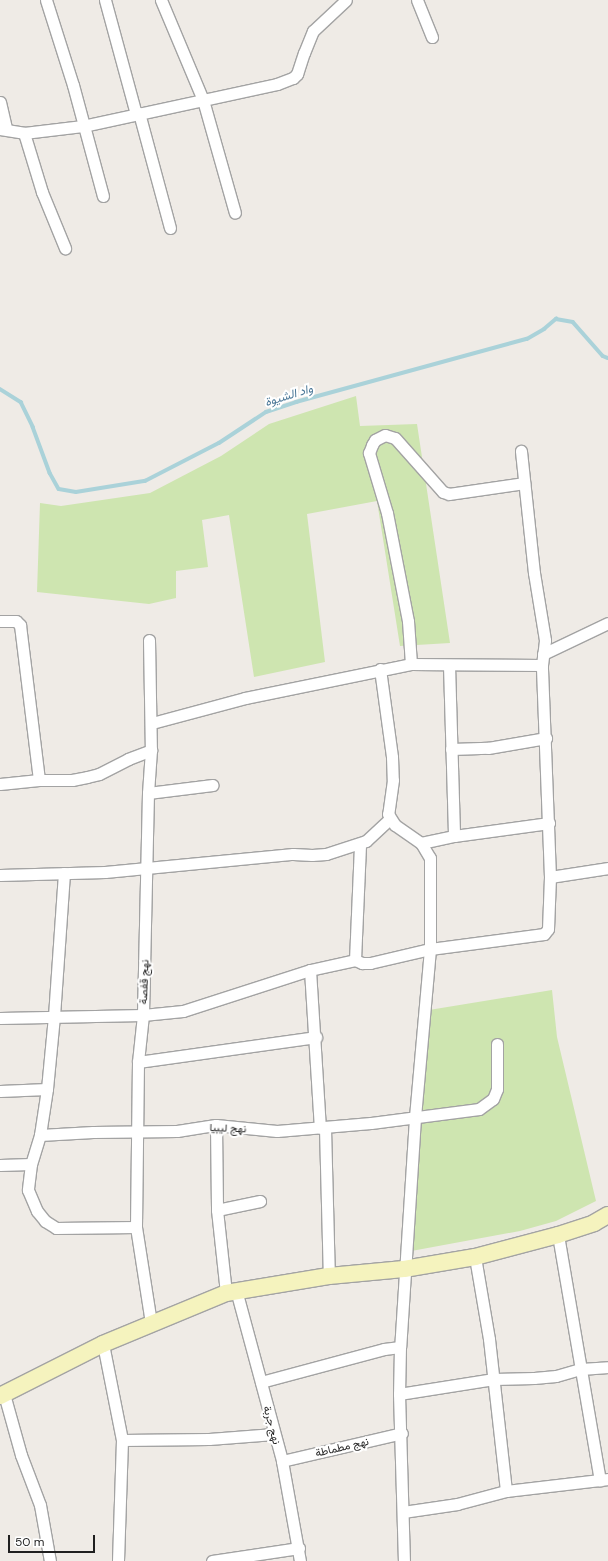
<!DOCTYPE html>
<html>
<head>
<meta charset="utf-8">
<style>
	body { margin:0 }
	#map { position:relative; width:608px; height:1561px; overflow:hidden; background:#efebe6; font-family:"DM Sans",Vazirmatn,sans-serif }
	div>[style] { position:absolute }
	.grass>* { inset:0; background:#cee5b0 }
	.stream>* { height:3.5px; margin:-1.75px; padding:0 1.75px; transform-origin:1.75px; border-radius:1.75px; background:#aad2d9 }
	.roads { filter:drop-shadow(1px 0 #a3a3a3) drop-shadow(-1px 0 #a3a3a3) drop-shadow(0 1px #a3a3a3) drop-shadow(0 -1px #a3a3a3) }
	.street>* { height:11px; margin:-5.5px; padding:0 5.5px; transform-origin:5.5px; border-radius:5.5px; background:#fff }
	.secondary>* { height:16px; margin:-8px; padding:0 8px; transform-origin:8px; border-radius:8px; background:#f5f3be }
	span { translate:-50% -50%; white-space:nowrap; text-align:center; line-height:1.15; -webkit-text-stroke:4px #fff; paint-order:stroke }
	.street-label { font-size:11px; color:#1f1f1f }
	.water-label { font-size:12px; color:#4c7898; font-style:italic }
	.scale { position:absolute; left:8px; top:1535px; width:87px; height:18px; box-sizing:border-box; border:2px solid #1f1f1f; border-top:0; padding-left:5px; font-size:12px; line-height:14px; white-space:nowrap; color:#1f1f1f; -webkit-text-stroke:3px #fff; paint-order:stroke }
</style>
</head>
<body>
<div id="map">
	<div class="grass">
		<i style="clip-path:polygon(356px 396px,360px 426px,417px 424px,450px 643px,400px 646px,377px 501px,307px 514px,325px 662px,254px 677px,229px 515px,202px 520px,208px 567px,176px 571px,176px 598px,149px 604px,37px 592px,40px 503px,61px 506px,150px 493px,221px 456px,269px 424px)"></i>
		<i style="clip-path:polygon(552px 990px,557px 1037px,596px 1201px,556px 1221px,520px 1231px,406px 1252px,429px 1010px)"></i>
	</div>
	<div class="stream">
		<i style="left:0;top:389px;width:25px;rotate:32deg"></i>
		<i style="left:21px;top:402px;width:28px;rotate:64deg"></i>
		<i style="left:33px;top:427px;width:49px;rotate:69.7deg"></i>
		<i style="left:50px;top:473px;width:18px;rotate:61deg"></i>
		<i style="left:59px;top:489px;width:17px;rotate:10deg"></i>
		<i style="left:76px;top:492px;width:70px;rotate:-9.1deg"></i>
		<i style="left:145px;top:481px;width:83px;rotate:-27.2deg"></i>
		<i style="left:219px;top:443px;width:56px;rotate:-33.4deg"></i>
		<i style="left:266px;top:412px;width:32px;rotate:-18deg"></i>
		<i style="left:296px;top:402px;width:239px;rotate:-15.3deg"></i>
		<i style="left:527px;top:339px;width:20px;rotate:-30deg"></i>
		<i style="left:544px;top:329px;width:16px;rotate:-40deg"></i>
		<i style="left:556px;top:319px;width:17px;rotate:10deg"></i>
		<i style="left:573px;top:322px;width:45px;rotate:48.6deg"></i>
		<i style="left:603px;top:356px;width:5px;rotate:22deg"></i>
	</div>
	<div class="roads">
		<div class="street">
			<i style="left:46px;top:0;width:89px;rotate:72.4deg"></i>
			<i style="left:73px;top:85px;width:115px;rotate:74.9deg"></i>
			<i style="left:105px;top:0;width:118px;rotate:74.8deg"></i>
			<i style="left:161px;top:0;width:108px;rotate:67.2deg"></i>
			<i style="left:203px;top:100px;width:117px;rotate:74.2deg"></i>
			<i style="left:417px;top:0;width:40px;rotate:68deg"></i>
			<i style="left:0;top:102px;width:28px;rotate:77deg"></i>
			<i style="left:139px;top:113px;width:119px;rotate:74.9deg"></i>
			<i style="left:0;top:129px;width:24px;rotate:9deg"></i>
			<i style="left:24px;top:133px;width:59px;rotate:-6.8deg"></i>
			<i style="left:83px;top:126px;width:198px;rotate:-12.2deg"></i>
			<i style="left:277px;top:84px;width:17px;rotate:-21deg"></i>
			<i style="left:293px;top:78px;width:6px;rotate:-45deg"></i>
			<i style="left:297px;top:74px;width:22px;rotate:-72deg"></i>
			<i style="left:304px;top:53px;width:24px;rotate:-68deg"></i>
			<i style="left:313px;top:31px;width:45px;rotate:-43.2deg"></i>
			<i style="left:24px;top:133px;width:62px;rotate:73deg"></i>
			<i style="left:42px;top:192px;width:61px;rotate:67.7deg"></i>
			<i style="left:0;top:621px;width:16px"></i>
			<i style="left:16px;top:621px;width:6px;rotate:45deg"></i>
			<i style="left:20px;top:625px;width:156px;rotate:83deg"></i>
			<i style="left:149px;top:640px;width:110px;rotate:89deg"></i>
			<i style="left:151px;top:750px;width:43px;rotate:94deg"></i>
			<i style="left:148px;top:793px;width:222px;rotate:91.3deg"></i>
			<i style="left:143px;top:1015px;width:47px;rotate:96.1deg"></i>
			<i style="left:138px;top:1062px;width:165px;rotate:90.7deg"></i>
			<i style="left:136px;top:1227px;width:97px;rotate:81.1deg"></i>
			<i style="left:543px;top:654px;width:72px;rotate:-25.5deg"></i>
			<i style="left:411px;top:664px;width:43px;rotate:-94deg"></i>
			<i style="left:408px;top:621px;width:110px;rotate:-101deg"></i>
			<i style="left:387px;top:513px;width:63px;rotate:-106.7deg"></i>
			<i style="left:369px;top:453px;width:9px;rotate:-69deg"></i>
			<i style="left:372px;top:445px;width:6px;rotate:-59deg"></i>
			<i style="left:375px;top:440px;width:11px;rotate:-27deg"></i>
			<i style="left:385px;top:435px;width:10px;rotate:17deg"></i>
			<i style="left:395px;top:438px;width:72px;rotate:48.4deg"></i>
			<i style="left:443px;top:492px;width:6px;rotate:18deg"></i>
			<i style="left:449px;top:494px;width:76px;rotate:-8.3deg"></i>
			<i style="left:449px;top:665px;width:171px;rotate:88.3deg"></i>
			<i style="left:380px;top:669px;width:89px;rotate:82.2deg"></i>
			<i style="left:392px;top:757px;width:23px;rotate:88deg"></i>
			<i style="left:393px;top:780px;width:34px;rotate:98deg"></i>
			<i style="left:388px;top:814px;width:13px;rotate:58deg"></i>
			<i style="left:395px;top:825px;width:32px;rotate:35deg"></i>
			<i style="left:421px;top:843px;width:17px;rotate:59deg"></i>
			<i style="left:430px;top:858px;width:91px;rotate:90deg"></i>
			<i style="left:430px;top:949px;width:170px;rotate:95.1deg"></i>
			<i style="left:415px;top:1118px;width:229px;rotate:93.7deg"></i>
			<i style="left:400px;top:1347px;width:47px;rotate:91.2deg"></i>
			<i style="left:399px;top:1394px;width:167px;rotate:88.3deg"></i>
			<i style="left:152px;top:723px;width:96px;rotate:-15deg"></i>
			<i style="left:245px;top:698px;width:169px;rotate:-11.6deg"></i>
			<i style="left:411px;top:664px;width:131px;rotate:0.4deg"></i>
			<i style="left:451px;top:749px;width:37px;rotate:-2deg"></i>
			<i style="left:488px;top:748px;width:59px;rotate:-9.8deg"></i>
			<i style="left:0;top:784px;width:39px;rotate:-6deg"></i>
			<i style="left:39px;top:780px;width:33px"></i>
			<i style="left:72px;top:780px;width:15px;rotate:-11deg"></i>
			<i style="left:87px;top:777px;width:12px;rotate:-14deg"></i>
			<i style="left:99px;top:774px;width:33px;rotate:-27deg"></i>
			<i style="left:128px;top:759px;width:25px;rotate:-21deg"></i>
			<i style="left:148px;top:793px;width:65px;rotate:-7deg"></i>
			<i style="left:421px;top:843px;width:34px;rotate:-12deg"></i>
			<i style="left:454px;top:836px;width:96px;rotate:-7.8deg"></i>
			<i style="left:64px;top:873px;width:143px;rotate:94deg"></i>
			<i style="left:54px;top:1016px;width:73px;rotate:95.5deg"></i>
			<i style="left:47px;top:1089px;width:47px;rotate:98.7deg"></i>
			<i style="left:40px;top:1135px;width:30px;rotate:107deg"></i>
			<i style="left:31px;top:1164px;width:26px;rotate:97deg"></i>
			<i style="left:28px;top:1190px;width:23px;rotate:67deg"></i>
			<i style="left:37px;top:1211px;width:13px;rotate:51deg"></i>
			<i style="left:45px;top:1221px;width:13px;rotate:32deg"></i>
			<i style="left:56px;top:1228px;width:80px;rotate:-0.7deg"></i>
			<i style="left:0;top:875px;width:105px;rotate:-1.6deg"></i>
			<i style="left:105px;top:872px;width:189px;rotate:-5.5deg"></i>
			<i style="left:293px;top:854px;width:19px;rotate:3deg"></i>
			<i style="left:312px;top:855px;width:14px;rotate:-4deg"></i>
			<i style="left:326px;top:854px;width:42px;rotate:-18deg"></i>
			<i style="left:366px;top:841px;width:33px;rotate:-43deg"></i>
			<i style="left:550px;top:877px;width:59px;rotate:-8.8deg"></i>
			<i style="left:355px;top:960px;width:115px;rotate:-87.5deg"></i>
			<i style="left:310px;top:970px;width:158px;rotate:86.4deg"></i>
			<i style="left:0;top:1018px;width:143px;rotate:-1.2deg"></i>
			<i style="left:143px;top:1015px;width:40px;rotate:-5.7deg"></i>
			<i style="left:183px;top:1011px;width:133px;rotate:-17.9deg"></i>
			<i style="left:310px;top:970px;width:46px;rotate:-12.5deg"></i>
			<i style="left:355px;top:960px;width:8px;rotate:23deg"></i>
			<i style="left:362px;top:963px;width:8px"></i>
			<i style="left:370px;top:963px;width:62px;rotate:-13.1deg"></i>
			<i style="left:430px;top:949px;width:115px;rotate:-7.5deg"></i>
			<i style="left:544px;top:934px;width:6px;rotate:-51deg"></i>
			<i style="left:548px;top:929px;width:52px;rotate:-87.8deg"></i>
			<i style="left:550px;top:877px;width:212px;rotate:-92.2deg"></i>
			<i style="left:542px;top:665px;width:25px;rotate:-83deg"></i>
			<i style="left:545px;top:640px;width:68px;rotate:-99.3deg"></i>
			<i style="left:534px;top:573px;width:123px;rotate:-96.1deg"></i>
			<i style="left:138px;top:1062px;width:180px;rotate:-8deg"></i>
			<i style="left:0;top:1091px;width:47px;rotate:-2.4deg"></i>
			<i style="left:216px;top:1125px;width:85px;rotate:89.3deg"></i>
			<i style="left:217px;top:1210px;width:83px;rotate:83.8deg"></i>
			<i style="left:325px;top:1128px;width:148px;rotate:88.5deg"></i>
			<i style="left:40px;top:1135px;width:53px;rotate:-3.2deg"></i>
			<i style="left:93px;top:1132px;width:84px;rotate:-0.7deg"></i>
			<i style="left:177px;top:1131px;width:39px;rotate:-9deg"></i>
			<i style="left:216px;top:1125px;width:61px;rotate:5.6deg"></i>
			<i style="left:277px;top:1131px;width:94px;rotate:-4.9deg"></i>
			<i style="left:371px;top:1123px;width:109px;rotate:-7.4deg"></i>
			<i style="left:479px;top:1109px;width:17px;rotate:-36deg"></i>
			<i style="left:493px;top:1099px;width:11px;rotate:-68deg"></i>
			<i style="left:497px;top:1089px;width:45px;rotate:-90deg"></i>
			<i style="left:0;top:1165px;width:31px;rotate:-2deg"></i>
			<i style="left:217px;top:1210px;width:44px;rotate:-11.8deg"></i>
			<i style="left:558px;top:1235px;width:249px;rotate:80.3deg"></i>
			<i style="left:475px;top:1257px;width:83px;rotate:80.3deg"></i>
			<i style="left:489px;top:1339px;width:153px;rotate:83.6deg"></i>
			<i style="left:236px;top:1290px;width:177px;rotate:74.9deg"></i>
			<i style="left:282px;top:1461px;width:102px;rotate:79.8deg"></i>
			<i style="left:103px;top:1344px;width:98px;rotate:78.8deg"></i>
			<i style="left:122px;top:1440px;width:121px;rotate:91.9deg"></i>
			<i style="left:261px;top:1382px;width:127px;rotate:-15deg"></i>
			<i style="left:384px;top:1349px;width:16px;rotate:-7deg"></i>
			<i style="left:4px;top:1394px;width:63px;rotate:74.4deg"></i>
			<i style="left:21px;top:1455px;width:53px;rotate:69.2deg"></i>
			<i style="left:40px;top:1505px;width:57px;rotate:79.9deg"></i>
			<i style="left:399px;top:1394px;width:96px;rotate:-9deg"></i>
			<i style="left:494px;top:1379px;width:40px;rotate:-1.4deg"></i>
			<i style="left:534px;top:1378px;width:22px;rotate:-5deg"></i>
			<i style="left:556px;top:1376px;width:26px;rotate:-16deg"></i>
			<i style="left:581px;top:1369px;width:27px;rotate:-4deg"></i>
			<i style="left:122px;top:1440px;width:87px;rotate:-0.7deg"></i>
			<i style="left:209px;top:1439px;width:65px;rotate:-4.4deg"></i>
			<i style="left:282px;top:1461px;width:123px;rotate:-13.1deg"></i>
			<i style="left:403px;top:1512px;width:55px;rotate:-8.4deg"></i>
			<i style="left:457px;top:1504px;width:51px;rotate:-14.9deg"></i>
			<i style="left:506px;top:1491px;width:103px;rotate:-6.7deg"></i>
			<i style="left:212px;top:1561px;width:88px;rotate:-8.5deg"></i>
		</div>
		<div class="secondary">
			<i style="left:0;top:1396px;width:115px;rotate:-26.8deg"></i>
			<i style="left:103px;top:1344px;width:133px;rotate:-22.5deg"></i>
			<i style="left:226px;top:1293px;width:104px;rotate:-9.4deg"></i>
			<i style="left:329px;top:1276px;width:75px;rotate:-5.3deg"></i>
			<i style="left:404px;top:1269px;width:72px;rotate:-9.6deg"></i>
			<i style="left:475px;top:1257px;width:86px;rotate:-14.8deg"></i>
			<i style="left:558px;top:1235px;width:38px;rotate:-18deg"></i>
			<i style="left:594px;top:1223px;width:16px;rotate:-30deg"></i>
		</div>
	</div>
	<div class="street-label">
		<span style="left:144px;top:982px;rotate:-88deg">نهج قفصة</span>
		<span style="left:228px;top:1128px;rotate:2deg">نهج ليبيا</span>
		<span style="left:272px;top:1425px;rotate:75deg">نهج جربة</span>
		<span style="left:342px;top:1447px;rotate:-13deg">نهج مطماطة</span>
	</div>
	<div class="water-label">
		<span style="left:289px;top:396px;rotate:-17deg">واد الشيوة</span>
	</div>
	<div class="scale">50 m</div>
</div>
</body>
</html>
